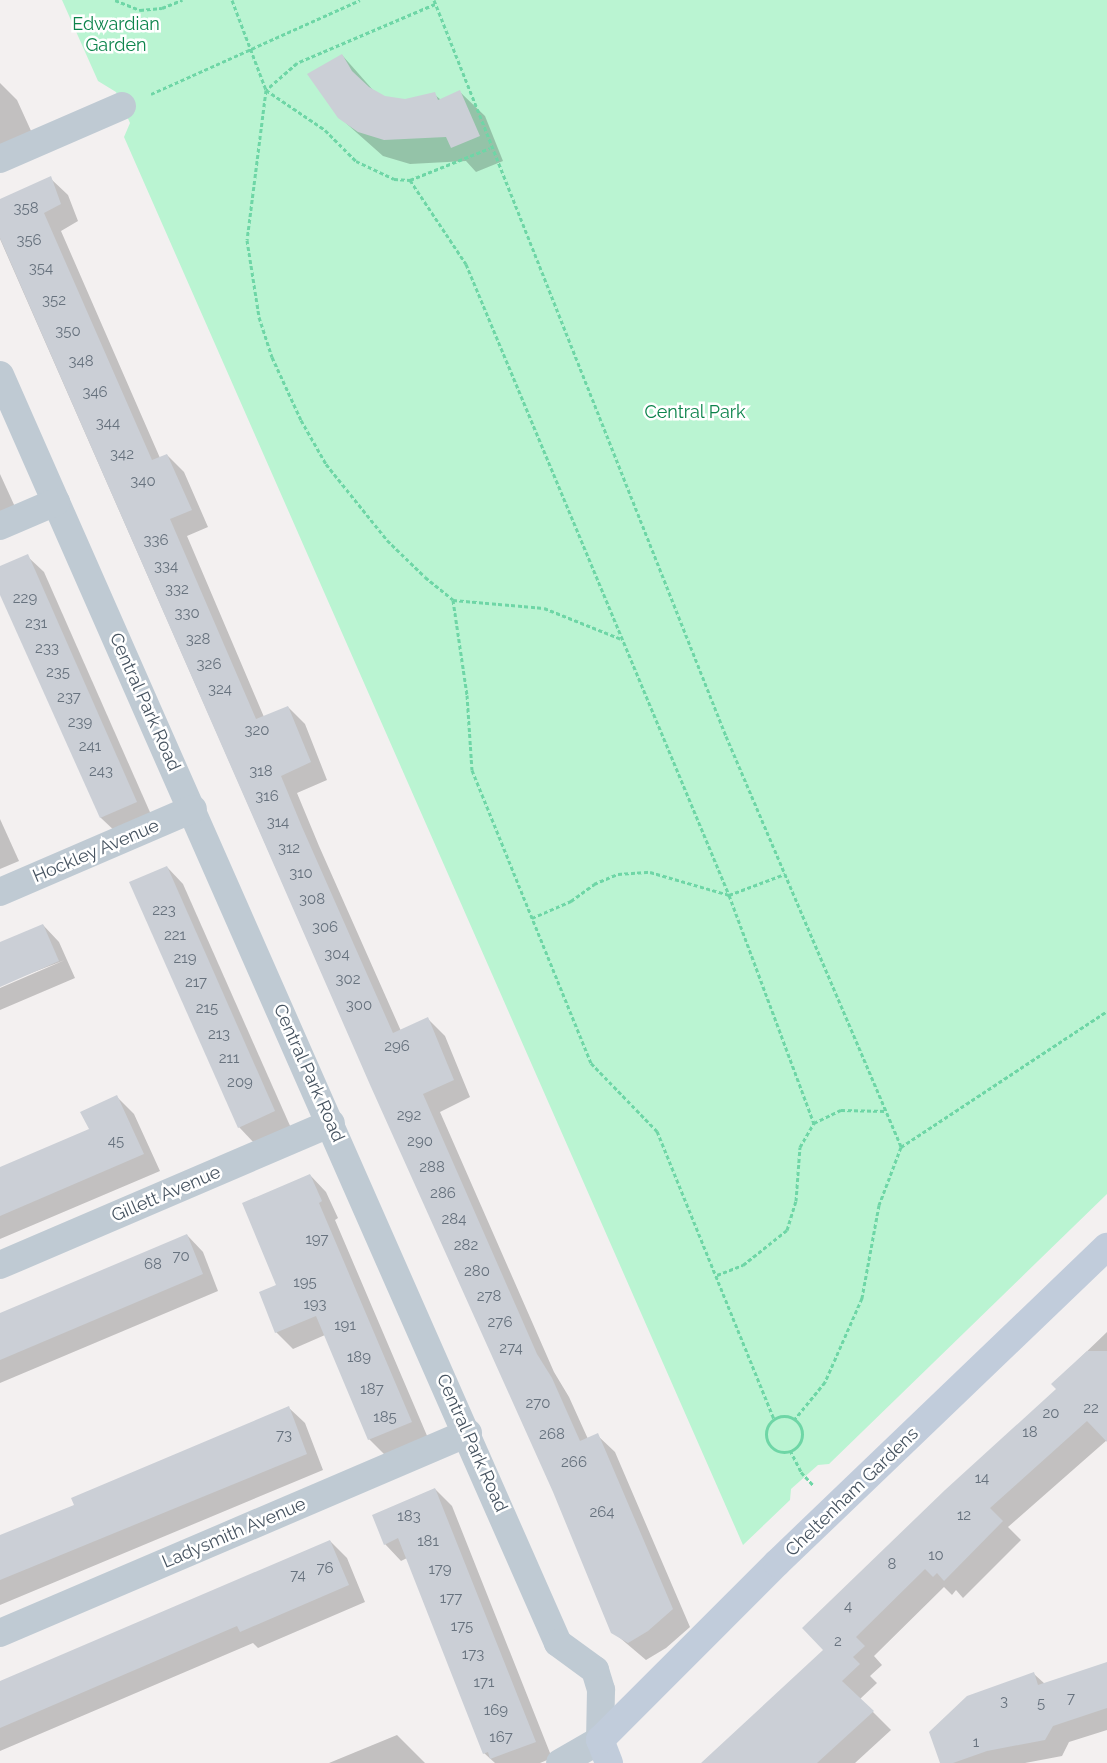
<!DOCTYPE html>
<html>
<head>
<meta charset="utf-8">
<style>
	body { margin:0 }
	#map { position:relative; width:1107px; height:1763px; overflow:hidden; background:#f3f0f0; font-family:Raleway,sans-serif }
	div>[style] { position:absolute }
	.green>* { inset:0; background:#baf4d2 }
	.shadow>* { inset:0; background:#0003 }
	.building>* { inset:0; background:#cbcfd6 }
	.path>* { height:3px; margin-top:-1.5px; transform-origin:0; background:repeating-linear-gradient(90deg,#6ed6a6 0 4px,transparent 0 6.5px) }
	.path>.ring { margin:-1.5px; padding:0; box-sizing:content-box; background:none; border:3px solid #6ed6a6; border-radius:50% }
	.street>* { height:28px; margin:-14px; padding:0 14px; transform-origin:14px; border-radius:14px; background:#bfcad3 }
	.secondary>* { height:28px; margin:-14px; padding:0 14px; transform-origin:14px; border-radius:14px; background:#c1ccdb }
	span { translate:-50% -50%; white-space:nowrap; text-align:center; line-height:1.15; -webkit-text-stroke:5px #fff; paint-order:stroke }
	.number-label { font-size:15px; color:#67727e }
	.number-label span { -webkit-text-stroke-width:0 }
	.park-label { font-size:18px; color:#0d844c }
	.street-label { font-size:18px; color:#465360 }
</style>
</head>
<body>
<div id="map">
	<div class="green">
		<i style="clip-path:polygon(62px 0,1107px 0,1107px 1194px,829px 1464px,818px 1465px,791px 1489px,790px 1500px,743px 1545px,124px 137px,130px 123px,116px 92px,98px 81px)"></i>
	</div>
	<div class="shadow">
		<i style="clip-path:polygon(342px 55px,373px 90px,385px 97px,405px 100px,434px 94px,441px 100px,460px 92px,485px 116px,503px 161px,476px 172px,466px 161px,410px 164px,383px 156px,339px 117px)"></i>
		<i style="clip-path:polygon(0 83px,17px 100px,32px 133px,0 147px)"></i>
		<i style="clip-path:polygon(50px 178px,68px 195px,78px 221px,61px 231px,160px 458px,167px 455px,184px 472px,208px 527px,187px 536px,264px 717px,288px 707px,305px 724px,327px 780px,297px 793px,319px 846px,401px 1031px,428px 1019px,445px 1036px,470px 1097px,440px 1112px,554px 1372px,569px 1397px,588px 1439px,597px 1435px,615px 1452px,690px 1627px,666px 1648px,646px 1660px,613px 1632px,554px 1492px,372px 1087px,0 239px,0 200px)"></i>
		<i style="clip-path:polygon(0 474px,16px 509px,0 515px)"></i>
		<i style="clip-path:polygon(27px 556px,44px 572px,153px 819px,118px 834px,101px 818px,0 589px,0 568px)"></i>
		<i style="clip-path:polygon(0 819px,19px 861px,0 869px)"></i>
		<i style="clip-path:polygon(167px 867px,183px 884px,291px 1128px,255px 1144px,239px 1127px)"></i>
		<i style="clip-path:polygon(43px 925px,59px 942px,75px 978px,0 1010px,0 988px,65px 960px,0 985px,0 943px)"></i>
		<i style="clip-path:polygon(117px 1097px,134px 1114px,160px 1171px,0 1239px,0 1168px,91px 1130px)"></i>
		<i style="clip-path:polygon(310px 1175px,326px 1192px,338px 1218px,335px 1220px,428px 1438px,386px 1456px,369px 1439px,325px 1335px,293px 1349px,276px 1332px,277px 1286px)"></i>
		<i style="clip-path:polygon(187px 1235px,203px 1252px,218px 1291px,0 1383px,0 1315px)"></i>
		<i style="clip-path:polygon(1107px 1332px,1107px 1440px,1008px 1527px,1021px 1540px,963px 1598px,956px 1590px,952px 1595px,944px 1587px,874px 1656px,882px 1665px,870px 1676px,877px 1683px,860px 1699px,891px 1730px,855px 1763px,703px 1763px,825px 1650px,1058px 1389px,1053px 1384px)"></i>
		<i style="clip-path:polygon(288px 1407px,305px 1423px,323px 1470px,0 1605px,0 1536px,76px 1505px)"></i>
		<i style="clip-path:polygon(435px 1489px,452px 1506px,552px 1758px,540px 1763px,495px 1763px,484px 1753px,407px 1558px,401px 1561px,385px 1544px)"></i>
		<i style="clip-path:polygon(330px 1541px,347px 1558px,365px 1602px,258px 1648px,253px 1643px,0 1751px,0 1683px)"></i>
		<i style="clip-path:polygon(1107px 1664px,1107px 1730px,1069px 1742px,1062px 1756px,1025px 1763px,941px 1763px,1034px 1674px,1045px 1684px)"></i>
		<i style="clip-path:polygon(397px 1735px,425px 1763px,329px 1763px)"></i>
	</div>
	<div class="building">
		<i style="clip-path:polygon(342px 54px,352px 71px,369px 87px,385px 96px,405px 99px,435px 92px,438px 100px,460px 90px,480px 136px,451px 148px,446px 137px,384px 140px,358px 132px,338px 118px,307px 74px)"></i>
		<i style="clip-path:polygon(51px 176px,61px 204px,44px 213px,152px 460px,167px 454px,192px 510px,170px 519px,256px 719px,288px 706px,311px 762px,281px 776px,302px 827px,393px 1033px,428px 1017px,454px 1080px,423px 1094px,537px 1354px,552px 1378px,580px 1441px,598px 1433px,673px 1609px,648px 1631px,628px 1643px,611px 1633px,553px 1492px,371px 1087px,0 238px,0 199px)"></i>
		<i style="clip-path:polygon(28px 554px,137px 802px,100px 818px,0 595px,0 566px)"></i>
		<i style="clip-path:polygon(167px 866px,275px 1111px,238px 1128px,129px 882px)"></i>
		<i style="clip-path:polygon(43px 924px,59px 961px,0 987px,0 942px)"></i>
		<i style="clip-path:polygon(117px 1095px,144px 1154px,0 1216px,0 1167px,89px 1129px,80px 1112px)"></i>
		<i style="clip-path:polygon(310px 1174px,322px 1201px,319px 1203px,412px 1422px,368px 1440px,316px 1316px,275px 1333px,259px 1292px,276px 1285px,242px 1203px)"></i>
		<i style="clip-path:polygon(187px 1234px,203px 1274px,0 1360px,0 1313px)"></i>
		<i style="clip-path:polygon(1087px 1351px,1107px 1351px,1107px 1442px,1087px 1421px,990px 1508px,1003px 1521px,944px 1581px,937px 1573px,933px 1577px,925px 1569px,856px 1637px,865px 1646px,853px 1657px,860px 1664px,842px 1681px,874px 1711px,817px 1763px,701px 1763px,823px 1650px,802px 1628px,945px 1490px,1056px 1389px,1051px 1384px)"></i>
		<i style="clip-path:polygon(289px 1406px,307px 1454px,0 1580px,0 1535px,74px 1505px,71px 1498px)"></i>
		<i style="clip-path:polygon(435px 1488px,536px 1742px,490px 1759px,488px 1752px,483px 1754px,398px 1538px,384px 1545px,372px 1515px)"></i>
		<i style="clip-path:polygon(330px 1540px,349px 1585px,240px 1632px,237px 1626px,0 1728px,0 1681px)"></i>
		<i style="clip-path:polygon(1107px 1662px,1107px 1708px,1053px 1726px,1045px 1740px,987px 1751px,953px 1763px,940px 1763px,929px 1732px,967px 1696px,1034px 1672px,1038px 1685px)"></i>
	</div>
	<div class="path">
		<i style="left:115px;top:0;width:27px;rotate:22deg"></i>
		<i style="left:140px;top:10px;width:22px;rotate:-5deg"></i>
		<i style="left:162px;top:8px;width:22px;rotate:-22deg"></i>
		<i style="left:232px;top:0;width:96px;rotate:69.3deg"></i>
		<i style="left:266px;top:90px;width:71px;rotate:34.1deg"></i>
		<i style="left:325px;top:130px;width:44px;rotate:45deg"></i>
		<i style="left:356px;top:161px;width:42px;rotate:25.3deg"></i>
		<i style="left:394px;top:179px;width:16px;rotate:4deg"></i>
		<i style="left:410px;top:180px;width:101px;rotate:56.3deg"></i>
		<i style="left:466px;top:264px;width:684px;rotate:67.37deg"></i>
		<i style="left:729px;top:895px;width:243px;rotate:69.6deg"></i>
		<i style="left:434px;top:0;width:792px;rotate:68.36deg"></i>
		<i style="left:726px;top:736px;width:447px;rotate:66.9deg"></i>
		<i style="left:901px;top:1147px;width:62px;rotate:110.8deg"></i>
		<i style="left:879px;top:1205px;width:95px;rotate:100.4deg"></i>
		<i style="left:862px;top:1298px;width:92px;rotate:113.8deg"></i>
		<i style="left:825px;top:1382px;width:49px;rotate:129.2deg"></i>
		<i style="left:435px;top:4px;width:150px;rotate:156.9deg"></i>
		<i style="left:297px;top:63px;width:41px;rotate:138.9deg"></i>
		<i style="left:266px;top:90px;width:151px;rotate:97.2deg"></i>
		<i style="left:247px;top:240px;width:78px;rotate:81.1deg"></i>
		<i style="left:259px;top:317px;width:42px;rotate:72deg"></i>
		<i style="left:272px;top:357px;width:69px;rotate:65.3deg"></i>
		<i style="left:301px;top:420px;width:51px;rotate:60.4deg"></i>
		<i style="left:326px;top:464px;width:97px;rotate:51.2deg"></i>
		<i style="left:387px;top:540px;width:53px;rotate:44.2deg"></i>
		<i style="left:425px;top:577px;width:36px;rotate:39deg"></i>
		<i style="left:453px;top:600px;width:96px;rotate:81.6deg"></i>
		<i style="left:467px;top:695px;width:75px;rotate:86.2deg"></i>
		<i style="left:472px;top:770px;width:316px;rotate:67.9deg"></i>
		<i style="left:591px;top:1063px;width:95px;rotate:45.9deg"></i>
		<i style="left:657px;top:1131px;width:311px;rotate:67.9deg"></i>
		<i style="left:151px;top:94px;width:229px;rotate:-24.2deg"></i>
		<i style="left:410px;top:180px;width:86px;rotate:-21.8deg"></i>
		<i style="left:453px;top:600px;width:91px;rotate:5deg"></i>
		<i style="left:544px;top:608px;width:83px;rotate:21.9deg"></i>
		<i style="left:532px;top:918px;width:43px;rotate:-23.6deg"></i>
		<i style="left:571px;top:901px;width:29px;rotate:-36deg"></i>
		<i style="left:594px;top:884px;width:26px;rotate:-23deg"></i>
		<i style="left:618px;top:874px;width:32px;rotate:-4deg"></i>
		<i style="left:650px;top:872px;width:82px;rotate:16.2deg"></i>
		<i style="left:729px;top:895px;width:60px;rotate:-20.6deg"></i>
		<i style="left:901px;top:1147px;width:247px;rotate:-33.4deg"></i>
		<i style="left:717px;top:1275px;width:28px;rotate:-21deg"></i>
		<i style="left:743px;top:1265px;width:56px;rotate:-38.5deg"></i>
		<i style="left:787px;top:1230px;width:30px;rotate:-73deg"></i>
		<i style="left:796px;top:1201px;width:54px;rotate:-85.8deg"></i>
		<i style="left:800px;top:1147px;width:28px;rotate:-60deg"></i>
		<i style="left:814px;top:1123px;width:30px;rotate:-26deg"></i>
		<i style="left:841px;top:1110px;width:45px;rotate:1.3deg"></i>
		<i class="ring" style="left:766px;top:1416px;width:33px;height:33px"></i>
		<i style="left:790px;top:1450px;width:25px;rotate:63deg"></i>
		<i style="left:801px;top:1472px;width:18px;rotate:47deg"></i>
	</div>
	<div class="street">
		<i style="left:0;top:159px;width:133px;rotate:-23.5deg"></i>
		<i style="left:0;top:375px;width:1385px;rotate:66.25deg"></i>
		<i style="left:558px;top:1643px;width:46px;rotate:36.1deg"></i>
		<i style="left:595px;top:1670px;width:21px;rotate:73deg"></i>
		<i style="left:601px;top:1690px;width:50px;rotate:91.1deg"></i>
		<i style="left:600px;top:1740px;width:46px;rotate:150.1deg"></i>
		<i style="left:0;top:526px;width:61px;rotate:-23.2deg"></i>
		<i style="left:0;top:892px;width:210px;rotate:-23.3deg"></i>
		<i style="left:0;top:1265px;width:360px;rotate:-23.2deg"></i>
		<i style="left:0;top:1633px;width:509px;rotate:-23.14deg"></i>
	</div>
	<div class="secondary">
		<i style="left:609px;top:1763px;width:25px;rotate:-111deg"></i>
		<i style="left:600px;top:1740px;width:250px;rotate:-45deg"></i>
		<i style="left:777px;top:1563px;width:457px;rotate:-43.8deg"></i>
	</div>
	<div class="number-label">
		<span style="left:26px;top:209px">358</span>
		<span style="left:29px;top:241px">356</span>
		<span style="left:41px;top:269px">354</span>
		<span style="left:54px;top:301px">352</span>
		<span style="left:68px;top:332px">350</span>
		<span style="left:81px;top:362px">348</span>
		<span style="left:95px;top:393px">346</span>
		<span style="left:108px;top:424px">344</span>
		<span style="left:122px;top:455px">342</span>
		<span style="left:143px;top:482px">340</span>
		<span style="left:156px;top:541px">336</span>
		<span style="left:166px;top:567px">334</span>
		<span style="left:177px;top:590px">332</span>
		<span style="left:25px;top:599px">229</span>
		<span style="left:187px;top:614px">330</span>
		<span style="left:36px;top:624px">231</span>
		<span style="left:198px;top:640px">328</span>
		<span style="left:47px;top:649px">233</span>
		<span style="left:209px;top:665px">326</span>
		<span style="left:58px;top:673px">235</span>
		<span style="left:220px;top:690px">324</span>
		<span style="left:69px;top:698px">237</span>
		<span style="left:80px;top:723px">239</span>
		<span style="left:257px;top:731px">320</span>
		<span style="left:90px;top:747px">241</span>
		<span style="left:101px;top:772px">243</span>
		<span style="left:261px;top:772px">318</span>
		<span style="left:267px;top:797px">316</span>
		<span style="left:278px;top:823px">314</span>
		<span style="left:289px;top:849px">312</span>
		<span style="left:301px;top:874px">310</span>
		<span style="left:312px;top:900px">308</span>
		<span style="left:164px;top:911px">223</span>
		<span style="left:325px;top:928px">306</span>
		<span style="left:175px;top:936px">221</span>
		<span style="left:337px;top:955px">304</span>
		<span style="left:185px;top:959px">219</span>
		<span style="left:348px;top:980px">302</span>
		<span style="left:196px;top:983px">217</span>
		<span style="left:359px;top:1006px">300</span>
		<span style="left:207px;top:1009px">215</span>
		<span style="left:219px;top:1035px">213</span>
		<span style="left:397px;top:1047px">296</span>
		<span style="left:229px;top:1059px">211</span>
		<span style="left:240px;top:1083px">209</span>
		<span style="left:409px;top:1116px">292</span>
		<span style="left:116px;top:1142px">45</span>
		<span style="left:420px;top:1142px">290</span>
		<span style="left:432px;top:1168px">288</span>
		<span style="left:443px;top:1194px">286</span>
		<span style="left:454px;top:1220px">284</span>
		<span style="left:317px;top:1240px">197</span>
		<span style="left:466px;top:1246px">282</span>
		<span style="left:181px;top:1257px">70</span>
		<span style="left:153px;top:1265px">68</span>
		<span style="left:477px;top:1272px">280</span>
		<span style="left:305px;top:1283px">195</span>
		<span style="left:489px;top:1297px">278</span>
		<span style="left:315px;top:1305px">193</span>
		<span style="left:500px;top:1323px">276</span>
		<span style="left:345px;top:1326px">191</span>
		<span style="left:511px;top:1349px">274</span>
		<span style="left:359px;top:1358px">189</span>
		<span style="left:372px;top:1390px">187</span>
		<span style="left:538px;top:1404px">270</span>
		<span style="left:1091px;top:1409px">22</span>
		<span style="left:1051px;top:1414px">20</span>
		<span style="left:385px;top:1418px">185</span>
		<span style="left:1030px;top:1433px">18</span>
		<span style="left:552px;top:1435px">268</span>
		<span style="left:284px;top:1436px">73</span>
		<span style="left:574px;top:1463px">266</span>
		<span style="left:982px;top:1479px">14</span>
		<span style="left:602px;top:1513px">264</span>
		<span style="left:964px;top:1516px">12</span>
		<span style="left:409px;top:1517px">183</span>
		<span style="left:428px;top:1542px">181</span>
		<span style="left:936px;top:1556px">10</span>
		<span style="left:892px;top:1565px">8</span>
		<span style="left:325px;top:1569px">76</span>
		<span style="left:440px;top:1570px">179</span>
		<span style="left:298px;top:1576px">74</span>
		<span style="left:451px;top:1599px">177</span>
		<span style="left:848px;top:1607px">4</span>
		<span style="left:462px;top:1627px">175</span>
		<span style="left:838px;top:1642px">2</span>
		<span style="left:473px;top:1655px">173</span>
		<span style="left:484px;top:1683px">171</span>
		<span style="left:1071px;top:1699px">7</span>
		<span style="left:1004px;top:1702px">3</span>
		<span style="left:1041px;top:1704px">5</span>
		<span style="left:496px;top:1711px">169</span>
		<span style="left:501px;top:1738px">167</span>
		<span style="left:976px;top:1743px">1</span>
	</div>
	<div class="park-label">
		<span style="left:116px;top:35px">Edwardian<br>Garden</span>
		<span style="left:695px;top:412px">Central Park</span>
	</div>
	<div class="street-label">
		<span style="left:145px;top:702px;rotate:66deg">Central Park Road</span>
		<span style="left:96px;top:851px;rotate:-23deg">Hockley Avenue</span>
		<span style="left:309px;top:1073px;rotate:66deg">Central Park Road</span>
		<span style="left:166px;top:1194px;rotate:-23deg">Gillett Avenue</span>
		<span style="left:472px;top:1443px;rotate:66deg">Central Park Road</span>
		<span style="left:852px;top:1492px;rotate:-44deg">Cheltenham Gardens</span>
		<span style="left:234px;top:1533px;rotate:-23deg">Ladysmith Avenue</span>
	</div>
</div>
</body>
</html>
